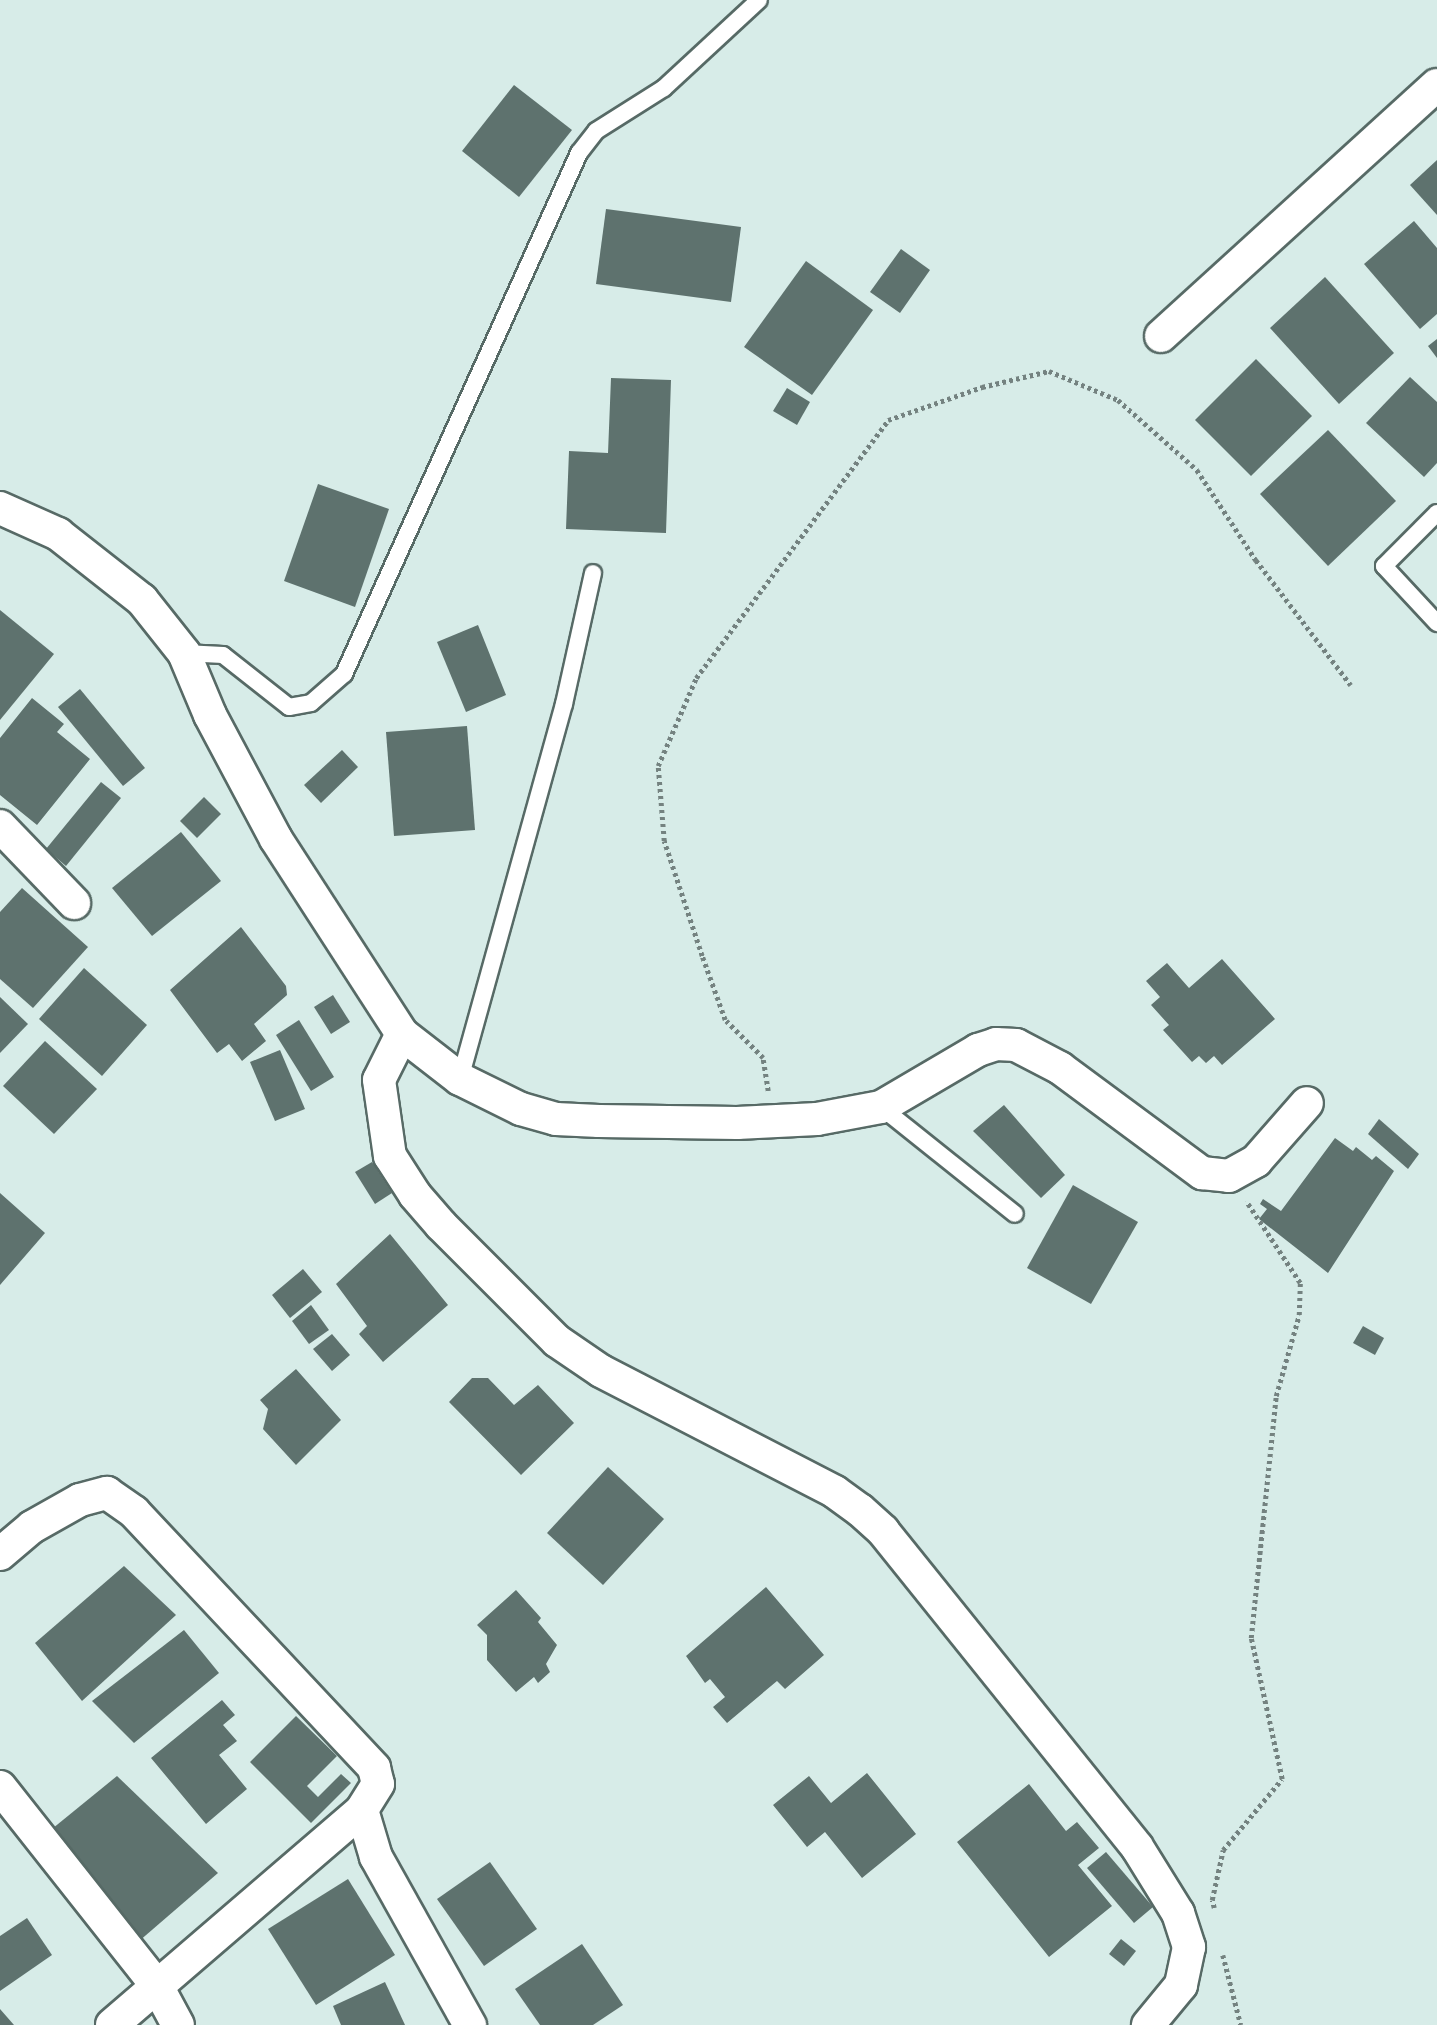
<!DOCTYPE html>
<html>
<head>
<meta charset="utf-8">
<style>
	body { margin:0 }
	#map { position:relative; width:1437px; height:2025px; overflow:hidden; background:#d7ece8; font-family:"IBM Plex Serif",serif }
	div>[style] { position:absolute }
	.building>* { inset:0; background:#5e726e }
	.path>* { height:4.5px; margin-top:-2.25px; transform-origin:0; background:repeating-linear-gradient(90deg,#748280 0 3.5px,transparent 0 7px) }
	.roads { filter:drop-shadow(2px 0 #576a66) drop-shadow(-2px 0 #576a66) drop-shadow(0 2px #576a66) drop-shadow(0 -2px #576a66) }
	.service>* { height:16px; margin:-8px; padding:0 8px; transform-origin:8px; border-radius:8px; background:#fff }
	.minor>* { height:32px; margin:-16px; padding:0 16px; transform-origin:16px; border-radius:16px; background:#fff }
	span { translate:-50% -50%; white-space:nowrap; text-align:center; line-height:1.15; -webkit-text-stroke:5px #d7ece8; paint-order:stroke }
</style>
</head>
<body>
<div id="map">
	<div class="building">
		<i style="clip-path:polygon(514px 85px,572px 130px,519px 197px,462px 151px)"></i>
		<i style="clip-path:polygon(1437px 160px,1437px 215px,1410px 185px)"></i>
		<i style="clip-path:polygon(606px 209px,741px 227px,731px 302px,596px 284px)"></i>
		<i style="clip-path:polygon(1414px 221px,1437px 248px,1437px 314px,1420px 329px,1364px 264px)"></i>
		<i style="clip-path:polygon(901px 249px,930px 270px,900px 313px,870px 292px)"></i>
		<i style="clip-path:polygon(806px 261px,873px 310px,812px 395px,744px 347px)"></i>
		<i style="clip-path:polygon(1325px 277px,1394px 353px,1339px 404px,1270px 328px)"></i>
		<i style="clip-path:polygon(1437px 339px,1437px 358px,1428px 346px)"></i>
		<i style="clip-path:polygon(1256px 359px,1312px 416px,1251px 476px,1195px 420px)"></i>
		<i style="clip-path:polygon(1410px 377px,1437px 402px,1437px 463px,1424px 477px,1366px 423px)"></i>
		<i style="clip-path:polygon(611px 378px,671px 380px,666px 533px,566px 529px,569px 451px,608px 453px)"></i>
		<i style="clip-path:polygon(787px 388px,810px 402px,797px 425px,773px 411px)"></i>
		<i style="clip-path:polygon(1328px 430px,1396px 501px,1328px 566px,1260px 494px)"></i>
		<i style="clip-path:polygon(318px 484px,389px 509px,355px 607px,284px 581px)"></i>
		<i style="clip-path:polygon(0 610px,54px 654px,0 720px)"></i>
		<i style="clip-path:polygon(478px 625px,506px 695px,466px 712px,437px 642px)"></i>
		<i style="clip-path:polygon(80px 689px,145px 768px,123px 786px,58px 707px)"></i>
		<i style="clip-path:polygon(32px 698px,64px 724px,57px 732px,90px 759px,37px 825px,0 795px,0 738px)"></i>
		<i style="clip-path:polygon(467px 726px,475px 830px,394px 836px,386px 732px)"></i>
		<i style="clip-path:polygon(342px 750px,358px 767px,321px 803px,304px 785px)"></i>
		<i style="clip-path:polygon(101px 782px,121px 798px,66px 866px,46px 849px)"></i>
		<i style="clip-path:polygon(204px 797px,221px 814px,197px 838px,180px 821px)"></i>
		<i style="clip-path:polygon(181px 832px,221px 881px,152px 936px,112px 888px)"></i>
		<i style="clip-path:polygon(22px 888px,88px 947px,33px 1008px,0 979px,0 912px)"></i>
		<i style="clip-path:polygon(241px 927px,286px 986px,287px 995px,254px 1024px,266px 1041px,242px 1061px,229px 1044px,217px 1053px,170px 990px)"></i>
		<i style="clip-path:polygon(1222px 959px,1275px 1019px,1222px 1065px,1214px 1056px,1206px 1063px,1199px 1056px,1192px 1062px,1163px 1030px,1169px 1025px,1151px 1005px,1160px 997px,1146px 981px,1167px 963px,1189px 988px)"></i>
		<i style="clip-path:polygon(84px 968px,147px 1025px,102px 1076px,39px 1019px)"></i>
		<i style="clip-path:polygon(333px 995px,350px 1022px,331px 1034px,314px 1007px)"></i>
		<i style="clip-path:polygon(0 997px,28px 1024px,0 1053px)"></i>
		<i style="clip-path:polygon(299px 1020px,334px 1077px,311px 1091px,276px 1035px)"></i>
		<i style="clip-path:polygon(45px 1041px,97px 1089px,54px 1134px,3px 1086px)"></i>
		<i style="clip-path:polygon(280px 1050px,305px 1109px,275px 1121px,250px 1062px)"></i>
		<i style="clip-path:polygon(1004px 1105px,1065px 1175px,1041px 1198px,973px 1131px)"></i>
		<i style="clip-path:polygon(1379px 1119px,1419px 1154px,1408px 1169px,1368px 1134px)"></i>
		<i style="clip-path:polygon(1335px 1138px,1353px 1151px,1356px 1147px,1372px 1160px,1376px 1156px,1394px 1171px,1328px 1273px,1259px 1219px,1267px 1209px,1260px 1204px,1263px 1199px,1281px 1211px)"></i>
		<i style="clip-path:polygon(372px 1162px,392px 1193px,375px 1204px,355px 1172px)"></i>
		<i style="clip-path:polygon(1073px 1185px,1138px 1222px,1091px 1304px,1027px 1268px)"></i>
		<i style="clip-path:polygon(0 1193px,45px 1233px,0 1285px)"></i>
		<i style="clip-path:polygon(390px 1234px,448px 1305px,383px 1362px,359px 1334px,367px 1326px,336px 1284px)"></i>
		<i style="clip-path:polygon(303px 1269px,322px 1292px,290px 1318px,272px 1295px)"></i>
		<i style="clip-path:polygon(311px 1305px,329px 1330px,309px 1344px,292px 1321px)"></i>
		<i style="clip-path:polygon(1363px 1326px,1384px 1338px,1375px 1355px,1353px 1343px)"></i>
		<i style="clip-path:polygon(332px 1334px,350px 1355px,332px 1371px,313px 1349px)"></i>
		<i style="clip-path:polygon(296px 1369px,341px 1420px,296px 1465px,263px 1429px,268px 1409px,260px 1400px)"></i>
		<i style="clip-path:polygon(472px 1378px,488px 1378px,514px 1405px,538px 1385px,574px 1423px,521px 1475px,449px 1402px)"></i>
		<i style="clip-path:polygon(608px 1467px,664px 1519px,603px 1585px,547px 1533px)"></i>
		<i style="clip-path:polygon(124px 1566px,176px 1615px,82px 1701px,35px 1643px)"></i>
		<i style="clip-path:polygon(766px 1587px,824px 1655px,785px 1689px,777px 1681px,727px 1723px,713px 1707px,725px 1697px,710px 1679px,705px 1683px,686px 1656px)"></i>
		<i style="clip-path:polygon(516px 1590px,541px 1618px,538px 1622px,557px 1645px,546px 1664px,550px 1672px,538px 1683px,534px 1677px,516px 1692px,487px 1660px,487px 1635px,477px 1625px)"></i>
		<i style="clip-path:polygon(184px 1630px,219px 1673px,134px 1743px,92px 1701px)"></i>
		<i style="clip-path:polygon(222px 1700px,235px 1715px,223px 1725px,237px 1741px,219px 1755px,247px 1789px,206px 1824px,151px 1758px)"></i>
		<i style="clip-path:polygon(296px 1716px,337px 1756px,307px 1786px,318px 1797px,341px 1774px,351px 1783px,311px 1823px,250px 1762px)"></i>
		<i style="clip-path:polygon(867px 1773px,916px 1834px,862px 1878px,825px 1832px,807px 1847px,773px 1805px,809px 1776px,831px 1803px)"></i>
		<i style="clip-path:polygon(117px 1776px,218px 1873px,138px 1942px,47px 1833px)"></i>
		<i style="clip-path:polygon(1029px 1784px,1066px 1831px,1077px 1822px,1099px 1848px,1078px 1865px,1112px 1906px,1049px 1957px,957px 1842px)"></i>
		<i style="clip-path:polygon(1106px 1852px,1153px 1907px,1134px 1923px,1087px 1868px)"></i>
		<i style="clip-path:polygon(490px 1862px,537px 1929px,484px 1966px,437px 1899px)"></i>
		<i style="clip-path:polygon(348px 1879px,395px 1955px,316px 2005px,268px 1929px)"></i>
		<i style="clip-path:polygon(27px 1918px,52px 1955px,0 1991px,0 1936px)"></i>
		<i style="clip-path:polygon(1121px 1939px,1136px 1951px,1124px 1966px,1109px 1954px)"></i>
		<i style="clip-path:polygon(582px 1944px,623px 2005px,593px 2025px,540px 2025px,515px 1989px)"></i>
		<i style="clip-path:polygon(385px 1982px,405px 2025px,341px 2025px,333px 2006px)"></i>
		<i style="clip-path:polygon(0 2009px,14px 2025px,0 2025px)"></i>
	</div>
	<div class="path">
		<i style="left:768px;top:1091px;width:33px;rotate:-99deg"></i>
		<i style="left:763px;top:1058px;width:54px;rotate:-135deg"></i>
		<i style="left:725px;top:1020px;width:68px;rotate:-109.8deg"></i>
		<i style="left:702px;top:956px;width:121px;rotate:-108.3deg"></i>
		<i style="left:664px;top:841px;width:75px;rotate:-94.6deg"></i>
		<i style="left:658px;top:766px;width:96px;rotate:-66.6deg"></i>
		<i style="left:696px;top:678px;width:322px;rotate:-53.3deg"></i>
		<i style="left:888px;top:420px;width:100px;rotate:-19.3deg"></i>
		<i style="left:982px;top:387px;width:69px;rotate:-13.4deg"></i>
		<i style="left:1049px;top:371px;width:75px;rotate:22.8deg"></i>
		<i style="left:1118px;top:400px;width:106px;rotate:41.5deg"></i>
		<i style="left:1197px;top:470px;width:108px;rotate:56.8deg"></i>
		<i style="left:1256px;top:560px;width:157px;rotate:52.8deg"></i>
		<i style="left:1214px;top:1908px;width:8px;rotate:-104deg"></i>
		<i style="left:1212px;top:1900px;width:51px;rotate:-77.6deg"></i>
		<i style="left:1223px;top:1850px;width:92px;rotate:-50.3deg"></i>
		<i style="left:1282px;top:1779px;width:144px;rotate:-102.4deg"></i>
		<i style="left:1251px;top:1638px;width:243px;rotate:-84.1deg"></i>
		<i style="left:1276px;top:1396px;width:84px;rotate:-74.1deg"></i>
		<i style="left:1299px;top:1315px;width:32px;rotate:-88deg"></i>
		<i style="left:1300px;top:1283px;width:98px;rotate:-123.4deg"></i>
		<i style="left:1223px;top:1955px;width:72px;rotate:75.6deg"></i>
	</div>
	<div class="roads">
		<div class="service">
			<i style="left:1437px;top:513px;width:75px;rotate:135deg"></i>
			<i style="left:1384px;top:566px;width:78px;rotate:47.1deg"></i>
			<i style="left:184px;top:653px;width:39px;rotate:3deg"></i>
			<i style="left:223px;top:655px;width:84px;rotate:38.2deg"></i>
			<i style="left:289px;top:707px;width:22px;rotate:-10deg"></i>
			<i style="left:311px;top:703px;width:44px;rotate:-41.3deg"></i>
			<i style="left:344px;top:674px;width:572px;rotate:-65.72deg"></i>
			<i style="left:579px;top:153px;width:28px;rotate:-52deg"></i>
			<i style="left:596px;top:131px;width:80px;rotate:-32.3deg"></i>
			<i style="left:664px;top:88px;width:129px;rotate:-42.8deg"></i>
			<i style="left:460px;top:1079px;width:389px;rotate:-74.5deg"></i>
			<i style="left:564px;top:704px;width:134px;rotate:-77.5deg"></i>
			<i style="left:881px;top:1107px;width:171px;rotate:38.6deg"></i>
		</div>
		<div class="minor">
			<i style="left:1161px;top:336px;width:373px;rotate:-42.3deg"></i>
			<i style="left:0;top:508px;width:64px;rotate:24.1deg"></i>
			<i style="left:58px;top:534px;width:107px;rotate:38.2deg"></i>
			<i style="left:142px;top:600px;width:68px;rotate:51.6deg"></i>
			<i style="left:184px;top:653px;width:67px;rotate:67.2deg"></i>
			<i style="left:210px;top:715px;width:140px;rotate:62deg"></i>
			<i style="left:276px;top:839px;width:232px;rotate:57.1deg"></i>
			<i style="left:402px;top:1034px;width:73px;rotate:37.8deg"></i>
			<i style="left:460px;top:1079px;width:68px;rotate:26.2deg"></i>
			<i style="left:521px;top:1109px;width:36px;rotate:16deg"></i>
			<i style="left:556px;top:1119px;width:43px;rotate:2.7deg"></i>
			<i style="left:599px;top:1121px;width:138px;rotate:0.8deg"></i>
			<i style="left:737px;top:1123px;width:80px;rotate:-2.9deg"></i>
			<i style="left:817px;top:1119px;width:65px;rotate:-10.6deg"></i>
			<i style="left:881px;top:1107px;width:113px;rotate:-30.4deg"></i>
			<i style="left:978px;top:1050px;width:19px;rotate:-18deg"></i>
			<i style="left:996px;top:1044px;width:20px;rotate:3deg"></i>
			<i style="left:1016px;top:1045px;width:50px;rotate:27.6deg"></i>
			<i style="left:1060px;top:1068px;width:177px;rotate:36.5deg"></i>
			<i style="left:1202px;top:1173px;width:27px;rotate:6deg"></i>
			<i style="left:1229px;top:1176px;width:31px;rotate:-29deg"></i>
			<i style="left:1256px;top:1161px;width:77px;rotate:-48.7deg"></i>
			<i style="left:0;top:826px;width:107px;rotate:46.1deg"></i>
			<i style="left:402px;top:1034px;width:51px;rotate:116.6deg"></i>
			<i style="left:379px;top:1080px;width:77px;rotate:81.8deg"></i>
			<i style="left:390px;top:1156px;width:46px;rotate:57.3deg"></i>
			<i style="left:415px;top:1195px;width:40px;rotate:49deg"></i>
			<i style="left:441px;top:1225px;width:164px;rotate:45deg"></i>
			<i style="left:557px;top:1341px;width:53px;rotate:34.3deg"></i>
			<i style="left:601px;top:1371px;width:263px;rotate:27.3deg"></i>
			<i style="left:835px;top:1492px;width:31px;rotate:36deg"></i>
			<i style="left:860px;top:1510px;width:31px;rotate:42deg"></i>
			<i style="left:883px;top:1531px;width:405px;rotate:51.2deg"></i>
			<i style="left:1137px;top:1847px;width:78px;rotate:58.2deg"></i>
			<i style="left:1178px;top:1913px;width:36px;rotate:72deg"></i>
			<i style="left:1189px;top:1947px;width:39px;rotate:102deg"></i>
			<i style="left:1181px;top:1985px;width:52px;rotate:129.5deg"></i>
			<i style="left:0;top:1554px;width:42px;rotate:-40.2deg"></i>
			<i style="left:32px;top:1527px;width:55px;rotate:-29.4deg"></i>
			<i style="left:80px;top:1500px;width:28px;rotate:-15deg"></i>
			<i style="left:107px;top:1493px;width:33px;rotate:35deg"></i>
			<i style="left:134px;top:1512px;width:351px;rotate:46.8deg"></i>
			<i style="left:374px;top:1768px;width:16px;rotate:76deg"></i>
			<i style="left:378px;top:1784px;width:31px;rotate:122deg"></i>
			<i style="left:362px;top:1810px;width:49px;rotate:73.4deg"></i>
			<i style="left:376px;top:1857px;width:193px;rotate:60.8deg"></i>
			<i style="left:0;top:1787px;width:253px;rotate:51.7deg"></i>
			<i style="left:157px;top:1986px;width:44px;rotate:61.7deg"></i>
			<i style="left:112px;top:2025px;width:330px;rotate:-40.7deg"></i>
		</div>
	</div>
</div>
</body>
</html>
